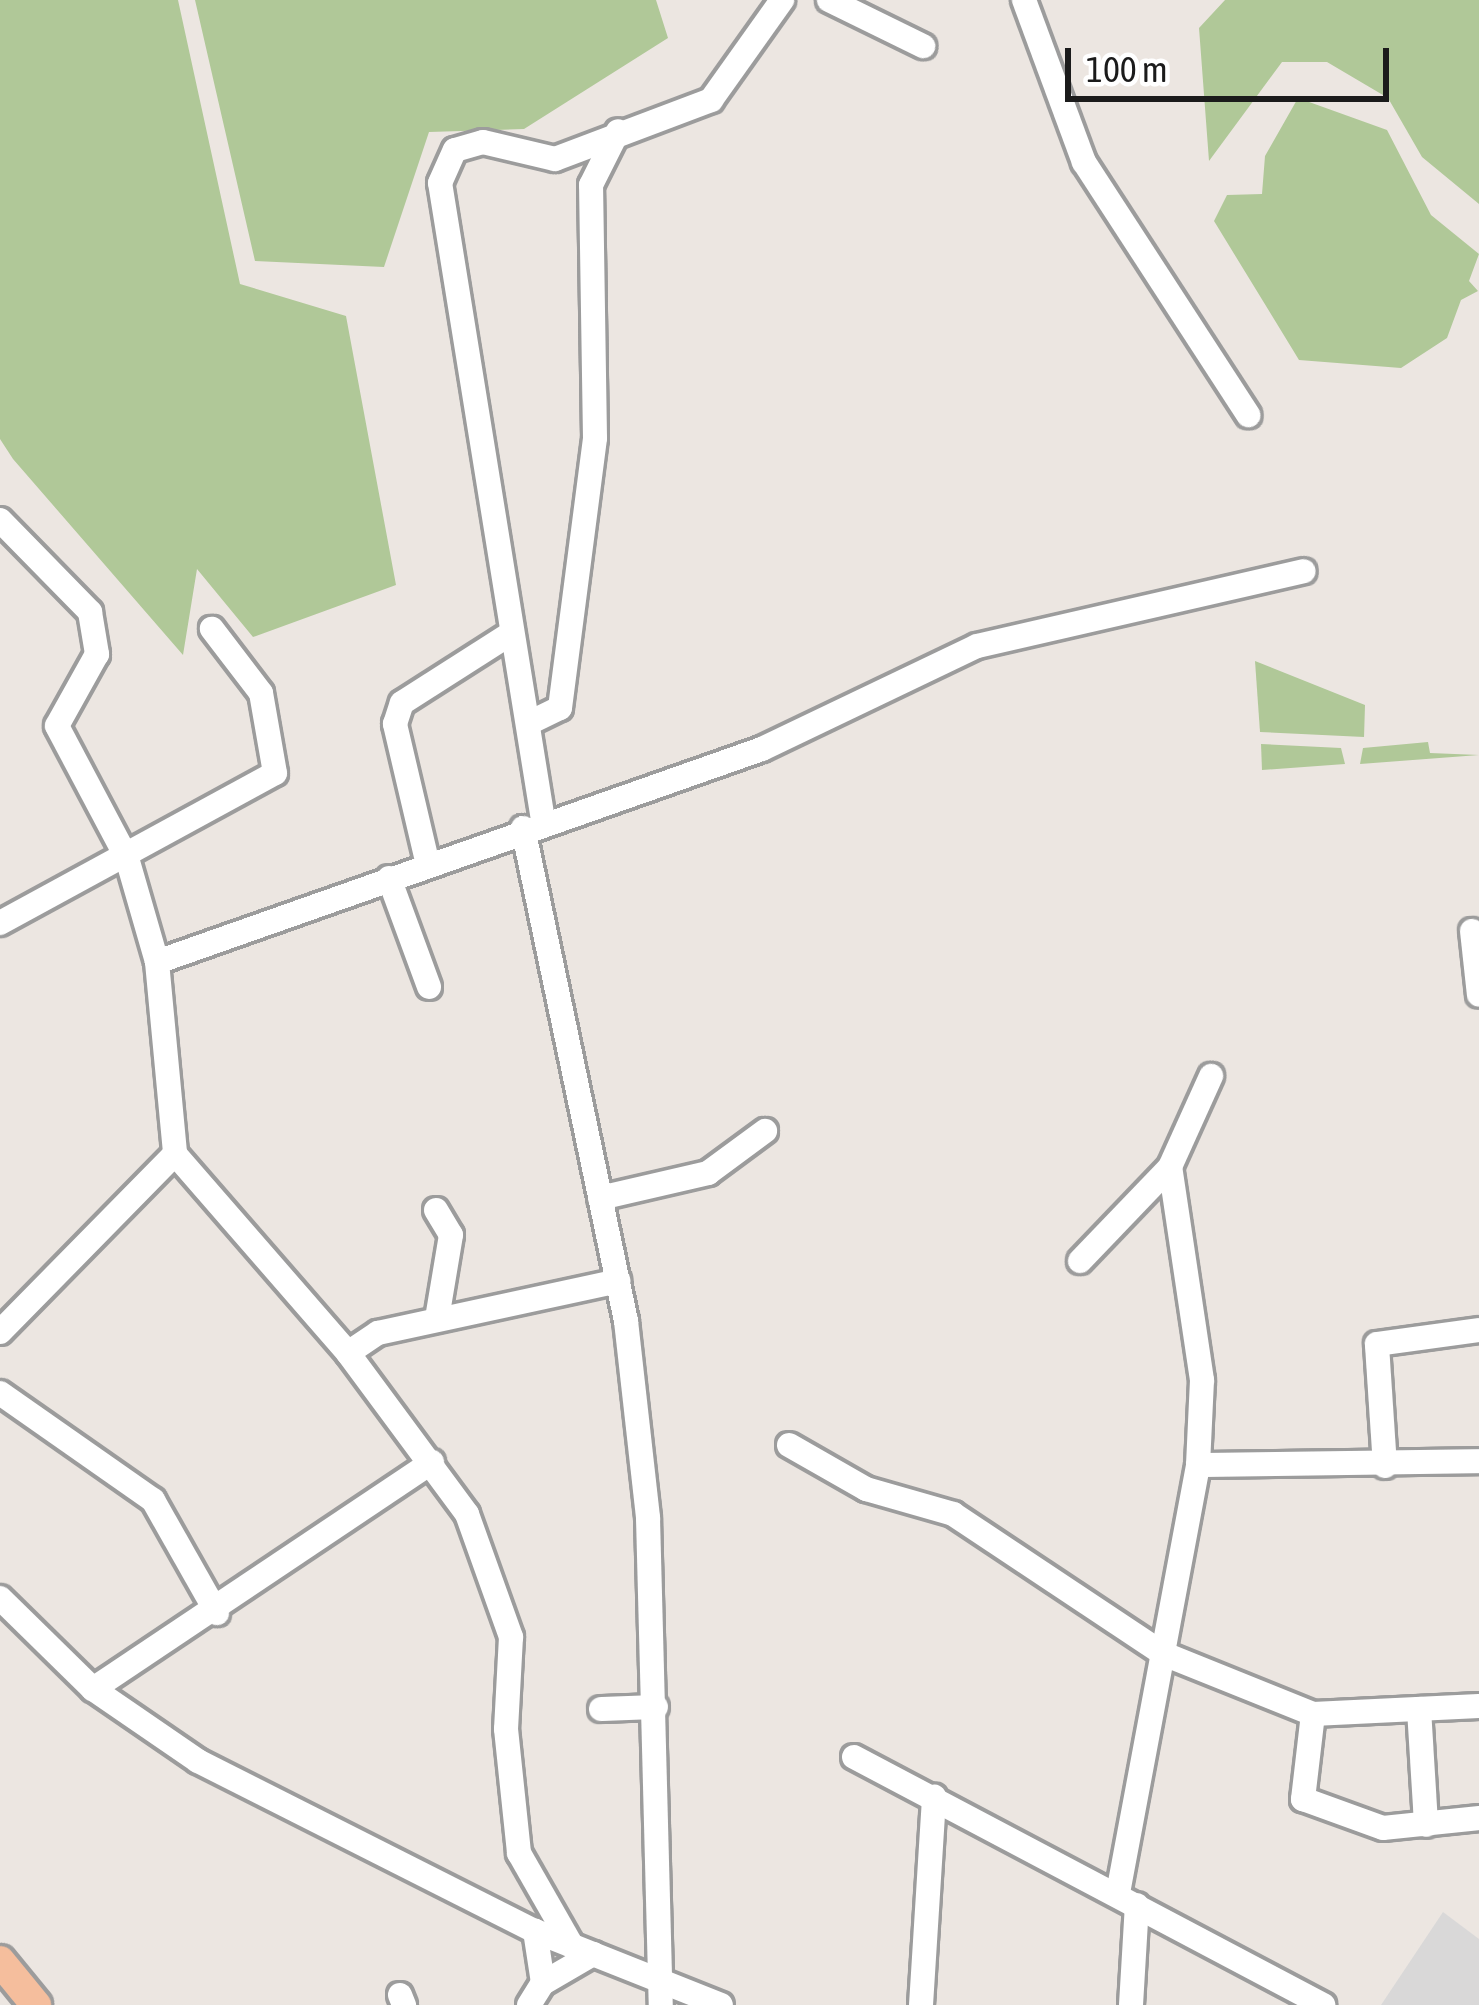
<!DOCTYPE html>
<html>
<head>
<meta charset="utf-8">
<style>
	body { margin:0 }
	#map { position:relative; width:1479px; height:2005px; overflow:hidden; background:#ece6e1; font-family:"Asap Condensed",sans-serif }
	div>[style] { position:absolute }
	.residential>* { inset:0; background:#d9d8d8 }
	.forest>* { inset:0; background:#b0c898 }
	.roads { filter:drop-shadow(3px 0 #9c9c9c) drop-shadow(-3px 0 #9c9c9c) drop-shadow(0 3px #9c9c9c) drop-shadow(0 -3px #9c9c9c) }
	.minor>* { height:24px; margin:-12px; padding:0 12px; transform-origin:12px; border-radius:12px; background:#fff }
	.major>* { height:30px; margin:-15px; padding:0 15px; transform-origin:15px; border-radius:15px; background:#f5be9d }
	span { translate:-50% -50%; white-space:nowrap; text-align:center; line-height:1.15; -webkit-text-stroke:10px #fff; paint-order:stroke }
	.scale { position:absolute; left:1065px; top:48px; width:324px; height:54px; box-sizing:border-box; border:6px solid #1b1b1b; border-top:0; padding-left:15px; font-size:36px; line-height:42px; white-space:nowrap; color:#1b1b1b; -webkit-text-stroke:9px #fff; paint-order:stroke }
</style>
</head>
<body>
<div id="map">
	<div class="residential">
		<i style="clip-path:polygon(1443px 1912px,1479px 1939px,1479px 2005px,1381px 2005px)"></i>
	</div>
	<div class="forest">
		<i style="clip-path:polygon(0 0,178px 0,240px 284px,346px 316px,396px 585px,253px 637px,197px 569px,183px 655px,13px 459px,0 439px)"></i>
		<i style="clip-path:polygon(195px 0,656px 0,668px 38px,524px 129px,429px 132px,384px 267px,255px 261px)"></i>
		<i style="clip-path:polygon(1225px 0,1479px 0,1479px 204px,1422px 157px,1388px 98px,1327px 62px,1282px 62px,1209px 161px,1199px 28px)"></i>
		<i style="clip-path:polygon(1298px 98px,1387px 130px,1431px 215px,1479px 254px,1469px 281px,1478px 291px,1461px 300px,1447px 338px,1401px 368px,1299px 360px,1214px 221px,1227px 195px,1262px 194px,1265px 156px)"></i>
		<i style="clip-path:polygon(1255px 661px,1365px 705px,1364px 737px,1260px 732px)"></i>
		<i style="clip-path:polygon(1428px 742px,1430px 753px,1479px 755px,1360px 764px,1363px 748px)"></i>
		<i style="clip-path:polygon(1261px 744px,1341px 748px,1345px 764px,1262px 770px)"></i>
	</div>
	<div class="roads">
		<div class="minor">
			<i style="left:829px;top:0;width:105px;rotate:26.1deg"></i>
			<i style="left:1024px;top:0;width:173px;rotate:69.7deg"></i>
			<i style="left:1084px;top:162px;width:302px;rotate:57deg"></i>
			<i style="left:0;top:520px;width:129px;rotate:45.6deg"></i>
			<i style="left:90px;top:612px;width:43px;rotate:80.5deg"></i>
			<i style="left:97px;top:654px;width:82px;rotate:119.1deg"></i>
			<i style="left:57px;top:726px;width:149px;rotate:62.1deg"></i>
			<i style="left:127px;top:858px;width:108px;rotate:73.9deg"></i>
			<i style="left:157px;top:962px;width:193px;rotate:84.6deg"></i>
			<i style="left:175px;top:1154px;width:264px;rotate:49deg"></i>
			<i style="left:348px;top:1353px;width:200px;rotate:53.5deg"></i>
			<i style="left:467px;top:1514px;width:131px;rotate:70.3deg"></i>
			<i style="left:511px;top:1637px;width:92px;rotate:93.1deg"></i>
			<i style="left:506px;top:1729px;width:125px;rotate:84deg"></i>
			<i style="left:519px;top:1853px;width:107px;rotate:60.3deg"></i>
			<i style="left:531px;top:722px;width:32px;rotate:-26deg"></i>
			<i style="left:560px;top:708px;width:272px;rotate:-82.6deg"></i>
			<i style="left:595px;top:438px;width:253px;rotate:-90.9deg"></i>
			<i style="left:591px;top:185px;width:60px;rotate:-63.4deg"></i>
			<i style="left:543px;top:820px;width:645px;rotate:-99.18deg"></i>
			<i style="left:440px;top:183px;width:36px;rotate:-66deg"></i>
			<i style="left:455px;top:150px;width:29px;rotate:-16deg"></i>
			<i style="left:483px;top:142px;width:74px;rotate:13.3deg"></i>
			<i style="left:555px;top:159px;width:167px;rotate:-20.7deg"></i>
			<i style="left:711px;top:100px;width:123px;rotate:-54.6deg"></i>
			<i style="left:523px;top:828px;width:504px;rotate:78.2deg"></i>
			<i style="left:626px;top:1321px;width:198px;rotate:83.6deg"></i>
			<i style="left:648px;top:1518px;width:487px;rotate:88.5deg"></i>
			<i style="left:428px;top:865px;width:145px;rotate:-103.2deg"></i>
			<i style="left:395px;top:724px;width:22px;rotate:-72deg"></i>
			<i style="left:402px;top:703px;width:128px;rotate:-32.6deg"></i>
			<i style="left:389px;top:878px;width:116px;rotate:69.8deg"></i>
			<i style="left:0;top:923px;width:313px;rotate:-28.6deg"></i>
			<i style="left:275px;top:773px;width:81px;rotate:-99.9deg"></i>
			<i style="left:261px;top:693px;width:81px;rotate:-127.4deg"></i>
			<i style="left:1472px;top:931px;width:64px;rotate:83.8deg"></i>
			<i style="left:157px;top:962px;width:641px;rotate:-19.4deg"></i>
			<i style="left:762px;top:749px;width:238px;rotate:-25.6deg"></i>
			<i style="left:977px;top:646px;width:335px;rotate:-12.9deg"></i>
			<i style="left:600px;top:1198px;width:111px;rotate:-13deg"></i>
			<i style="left:708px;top:1173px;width:71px;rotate:-36.4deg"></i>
			<i style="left:436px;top:1210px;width:29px;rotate:59deg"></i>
			<i style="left:451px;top:1235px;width:85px;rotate:99.5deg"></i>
			<i style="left:1080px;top:1261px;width:130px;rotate:-46.2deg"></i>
			<i style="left:1170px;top:1167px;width:100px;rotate:-65.7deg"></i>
			<i style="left:0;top:1332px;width:250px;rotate:-45.5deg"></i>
			<i style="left:348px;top:1353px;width:36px;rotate:-34deg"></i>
			<i style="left:378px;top:1333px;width:246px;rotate:-12.2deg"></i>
			<i style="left:0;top:1393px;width:187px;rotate:35deg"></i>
			<i style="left:153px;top:1500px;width:130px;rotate:60.5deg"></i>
			<i style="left:789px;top:1445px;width:89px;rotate:29.7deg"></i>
			<i style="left:866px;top:1489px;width:91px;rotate:16deg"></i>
			<i style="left:953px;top:1514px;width:253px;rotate:33.6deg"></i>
			<i style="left:1164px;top:1654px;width:161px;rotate:21.9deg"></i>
			<i style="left:1313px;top:1714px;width:166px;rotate:-2.8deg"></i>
			<i style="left:1198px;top:1465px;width:281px;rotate:-0.8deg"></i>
			<i style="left:1385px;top:1466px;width:122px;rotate:-93.8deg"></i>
			<i style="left:1377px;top:1344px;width:103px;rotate:-7.8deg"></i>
			<i style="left:0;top:1598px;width:130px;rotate:44.4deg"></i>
			<i style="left:93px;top:1689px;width:127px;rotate:34.4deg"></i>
			<i style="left:198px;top:1761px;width:377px;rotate:26.8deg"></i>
			<i style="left:535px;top:1931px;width:200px;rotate:21.7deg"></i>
			<i style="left:93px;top:1689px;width:408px;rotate:-33.8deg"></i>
			<i style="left:601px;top:1709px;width:55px;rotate:-2.1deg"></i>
			<i style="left:1419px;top:1709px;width:116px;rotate:86.5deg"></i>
			<i style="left:1313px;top:1714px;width:86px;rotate:96.7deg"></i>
			<i style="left:1303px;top:1799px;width:85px;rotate:19.9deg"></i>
			<i style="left:1383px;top:1828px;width:97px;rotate:-5.9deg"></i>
			<i style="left:854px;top:1757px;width:531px;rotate:27.87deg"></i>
			<i style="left:1118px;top:1893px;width:435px;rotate:-79.4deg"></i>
			<i style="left:1198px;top:1465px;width:85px;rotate:-87.3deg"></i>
			<i style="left:1202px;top:1380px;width:215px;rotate:-98.5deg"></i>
			<i style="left:543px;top:1983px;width:58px;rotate:-30.1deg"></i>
			<i style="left:400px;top:1995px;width:11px;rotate:68deg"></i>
			<i style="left:529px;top:2005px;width:26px;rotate:-58deg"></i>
			<i style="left:543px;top:1983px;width:53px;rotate:-98.7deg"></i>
			<i style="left:921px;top:2005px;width:209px;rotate:-86.4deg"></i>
			<i style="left:1131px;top:2005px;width:100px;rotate:-86.6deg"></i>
		</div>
		<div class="major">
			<i style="left:0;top:1961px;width:57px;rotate:50.7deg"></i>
		</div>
	</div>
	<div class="scale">100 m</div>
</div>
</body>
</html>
